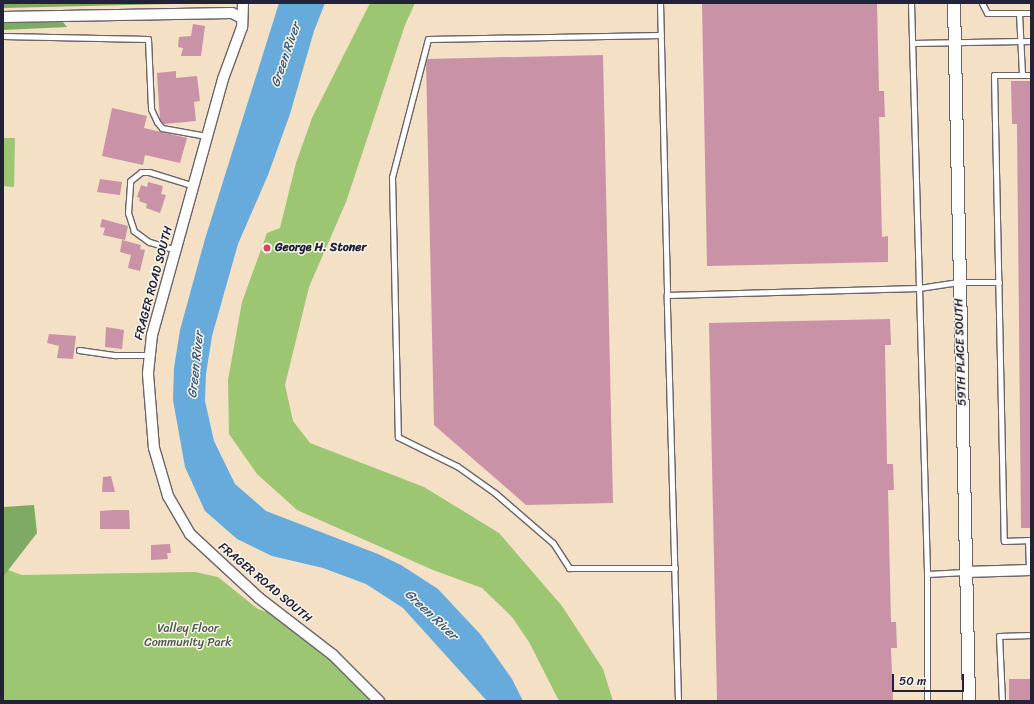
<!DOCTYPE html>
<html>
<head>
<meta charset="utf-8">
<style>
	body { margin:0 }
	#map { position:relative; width:1034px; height:704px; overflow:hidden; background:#f3e0c5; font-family:Sriracha,sans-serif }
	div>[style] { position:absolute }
	.green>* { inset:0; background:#9cc672 }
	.forest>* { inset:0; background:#7dab64 }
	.water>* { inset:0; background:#66abdc }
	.building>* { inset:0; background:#ca92a7 }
	.roads { filter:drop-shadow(1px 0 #6b646b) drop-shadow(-1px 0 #6b646b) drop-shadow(0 1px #6b646b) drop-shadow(0 -1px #6b646b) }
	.service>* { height:5px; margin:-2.5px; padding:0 2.5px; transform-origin:2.5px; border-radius:2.5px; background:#fff }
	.minor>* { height:10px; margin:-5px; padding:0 5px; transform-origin:5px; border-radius:5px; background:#fff }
	.tertiary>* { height:12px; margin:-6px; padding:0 6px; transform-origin:6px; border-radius:6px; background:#fff }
	.dots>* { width:11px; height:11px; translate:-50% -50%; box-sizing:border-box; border:2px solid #fbf7ec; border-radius:50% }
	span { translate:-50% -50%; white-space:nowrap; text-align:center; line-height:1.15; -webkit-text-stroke:3px #fbf7ec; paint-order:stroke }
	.poi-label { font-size:12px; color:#22223b; font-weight:700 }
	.left { translate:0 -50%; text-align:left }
	.street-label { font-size:12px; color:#22223b }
	.park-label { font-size:12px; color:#4d5b4e }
	.water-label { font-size:13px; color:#3d597b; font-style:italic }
	.frame { position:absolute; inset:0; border:4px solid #22223b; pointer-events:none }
	.scale { position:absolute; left:892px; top:674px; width:72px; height:18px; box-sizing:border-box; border:2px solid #22223b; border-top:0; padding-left:5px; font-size:12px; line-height:14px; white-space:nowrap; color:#22223b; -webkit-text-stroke:3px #fbf7ec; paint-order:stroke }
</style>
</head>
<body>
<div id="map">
	<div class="green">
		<i style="clip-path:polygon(370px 3px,415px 3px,405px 25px,346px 202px,309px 287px,285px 385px,293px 421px,310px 443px,424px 487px,499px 533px,562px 606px,603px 669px,613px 701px,559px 701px,529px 642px,512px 617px,482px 588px,433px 570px,297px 510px,257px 474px,229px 434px,228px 380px,242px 302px,267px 233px,280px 228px,296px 163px,312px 118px)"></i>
		<i style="clip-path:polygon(3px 138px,15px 138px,14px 187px,3px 186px)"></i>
		<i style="clip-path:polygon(3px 568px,22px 575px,195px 572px,218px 577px,258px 609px,278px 616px,327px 654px,376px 701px,3px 701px)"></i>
	</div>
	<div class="forest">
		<i style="clip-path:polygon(3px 3px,213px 3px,3px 8px)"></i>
		<i style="clip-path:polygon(63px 22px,67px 27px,3px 30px,3px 23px)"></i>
		<i style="clip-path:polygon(34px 505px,37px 533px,3px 577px,3px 507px)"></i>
	</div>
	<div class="water">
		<i style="clip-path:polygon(279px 3px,325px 3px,314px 31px,290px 114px,268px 175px,238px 244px,212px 336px,206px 374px,205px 401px,214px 441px,235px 484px,266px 511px,378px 554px,401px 565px,438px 589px,481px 635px,512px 679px,523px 701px,487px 701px,403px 608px,366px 584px,323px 568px,272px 556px,237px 539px,205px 511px,185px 467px,173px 400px,174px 368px,180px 330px,205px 239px)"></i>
	</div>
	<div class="building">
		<i style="clip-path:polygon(702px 3px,877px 3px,879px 91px,884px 91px,885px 117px,879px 117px,882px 237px,888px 236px,888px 262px,707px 266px)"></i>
		<i style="clip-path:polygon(193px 24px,205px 26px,201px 56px,181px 56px,183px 48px,178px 47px,179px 37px,191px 36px)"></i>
		<i style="clip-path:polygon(603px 55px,613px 503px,526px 505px,434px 425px,426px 63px,427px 59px)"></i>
		<i style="clip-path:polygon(176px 71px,176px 78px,197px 76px,200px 101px,194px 102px,196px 121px,164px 124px,160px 120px,157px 73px)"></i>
		<i style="clip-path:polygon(1011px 81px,1031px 81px,1031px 528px,1021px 528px,1017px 124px,1012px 124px)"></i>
		<i style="clip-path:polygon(112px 108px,147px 116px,144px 128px,187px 138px,180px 163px,145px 155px,143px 165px,102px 156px)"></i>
		<i style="clip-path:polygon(100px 179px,122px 182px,120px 195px,97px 192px)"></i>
		<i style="clip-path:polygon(148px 182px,163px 186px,161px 194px,166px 195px,160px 213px,146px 208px,147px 204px,139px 201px,140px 198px,137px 197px,141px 185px,147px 187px)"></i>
		<i style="clip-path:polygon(102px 219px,128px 226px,125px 240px,103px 235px,105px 228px,100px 227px)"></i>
		<i style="clip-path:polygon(122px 240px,141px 245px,140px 249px,145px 250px,140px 271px,128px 268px,131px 255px,120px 252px)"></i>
		<i style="clip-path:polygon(890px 319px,891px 345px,885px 345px,887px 464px,893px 464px,894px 490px,888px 490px,891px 622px,896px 622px,897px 648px,891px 648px,893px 701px,717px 701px,709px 323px)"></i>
		<i style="clip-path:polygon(106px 327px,124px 330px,122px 349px,105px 347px)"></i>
		<i style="clip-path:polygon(49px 334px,76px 336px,73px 359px,57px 358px,59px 346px,47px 343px)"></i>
		<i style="clip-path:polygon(111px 476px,115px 492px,102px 492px,103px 477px)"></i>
		<i style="clip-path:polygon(114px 510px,129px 510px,130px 529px,100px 529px,100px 511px)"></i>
		<i style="clip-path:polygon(170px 544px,171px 553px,167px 553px,168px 559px,151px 560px,151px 545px)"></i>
		<i style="clip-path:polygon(1009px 679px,1031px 679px,1031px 701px,1009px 701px)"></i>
	</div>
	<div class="roads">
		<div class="service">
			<i style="left:660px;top:3px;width:292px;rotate:88.6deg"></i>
			<i style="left:911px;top:3px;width:571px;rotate:88.39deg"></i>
			<i style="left:927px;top:574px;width:127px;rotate:90deg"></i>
			<i style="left:982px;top:3px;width:11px;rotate:63deg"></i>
			<i style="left:987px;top:13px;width:44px"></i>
			<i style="left:1019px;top:13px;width:62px;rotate:87.2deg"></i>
			<i style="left:661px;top:35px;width:233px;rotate:179deg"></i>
			<i style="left:428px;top:39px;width:143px;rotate:104.6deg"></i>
			<i style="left:392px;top:177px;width:260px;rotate:88.7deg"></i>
			<i style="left:398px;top:437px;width:66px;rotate:26.2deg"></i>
			<i style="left:457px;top:466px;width:47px;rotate:35.4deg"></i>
			<i style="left:495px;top:493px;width:77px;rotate:40.8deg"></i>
			<i style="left:553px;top:543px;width:30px;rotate:57deg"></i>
			<i style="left:569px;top:568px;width:106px"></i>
			<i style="left:3px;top:36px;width:145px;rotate:1.2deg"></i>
			<i style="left:148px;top:39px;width:70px;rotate:87.5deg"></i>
			<i style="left:151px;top:109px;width:14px;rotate:65deg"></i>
			<i style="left:157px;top:122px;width:8px;rotate:50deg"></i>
			<i style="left:162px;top:128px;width:45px;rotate:10.3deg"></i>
			<i style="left:913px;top:43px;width:118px;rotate:-1deg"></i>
			<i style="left:1031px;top:75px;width:37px;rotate:180deg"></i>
			<i style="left:994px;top:75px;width:466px;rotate:88.8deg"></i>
			<i style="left:1004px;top:541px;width:27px;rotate:-2deg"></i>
			<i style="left:176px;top:250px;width:28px;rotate:-163deg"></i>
			<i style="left:149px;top:242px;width:19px;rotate:-144deg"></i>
			<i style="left:134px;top:231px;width:19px;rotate:-108deg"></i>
			<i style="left:128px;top:213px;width:32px;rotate:-86deg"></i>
			<i style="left:130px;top:181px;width:14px;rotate:-39deg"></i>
			<i style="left:141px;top:172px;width:8px"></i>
			<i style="left:149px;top:172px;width:47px;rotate:17.3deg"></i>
			<i style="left:79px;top:350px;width:37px;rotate:8deg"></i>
			<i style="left:116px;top:355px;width:33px"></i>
			<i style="left:1028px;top:540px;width:30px;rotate:88deg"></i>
			<i style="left:927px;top:574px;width:38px;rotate:-3deg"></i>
			<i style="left:678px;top:701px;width:406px;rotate:-91.6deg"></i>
			<i style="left:667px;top:295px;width:252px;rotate:-1.6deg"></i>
			<i style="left:919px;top:288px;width:40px;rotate:-8.5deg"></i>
			<i style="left:959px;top:282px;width:40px"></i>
			<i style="left:1002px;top:701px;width:65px;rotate:-92.6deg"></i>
			<i style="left:999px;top:636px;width:32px;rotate:-2deg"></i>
		</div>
		<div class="minor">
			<i style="left:243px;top:3px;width:24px;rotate:92deg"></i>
			<i style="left:242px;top:27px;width:55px;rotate:110.1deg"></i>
			<i style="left:223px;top:79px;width:266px;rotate:105.5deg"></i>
			<i style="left:152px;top:335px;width:39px;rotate:96deg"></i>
			<i style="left:148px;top:374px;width:74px;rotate:85.4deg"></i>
			<i style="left:154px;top:448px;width:50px;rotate:73.7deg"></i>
			<i style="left:168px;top:496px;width:44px;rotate:59.9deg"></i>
			<i style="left:190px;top:534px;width:94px;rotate:42.8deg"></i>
			<i style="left:259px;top:598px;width:93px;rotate:37.6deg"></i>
			<i style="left:333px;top:655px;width:65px;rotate:45deg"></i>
			<i style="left:3px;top:17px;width:229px;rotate:-1deg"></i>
			<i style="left:232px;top:13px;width:9px;rotate:27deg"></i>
			<i style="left:965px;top:572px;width:66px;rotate:-1.7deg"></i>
		</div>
		<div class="tertiary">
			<i style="left:954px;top:3px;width:698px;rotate:88.77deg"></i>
		</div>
	</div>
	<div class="dots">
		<i style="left:267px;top:248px;background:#d1495b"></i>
	</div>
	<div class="poi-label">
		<span class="left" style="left:275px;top:248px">George H. Stoner</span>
	</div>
	<div class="street-label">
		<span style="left:154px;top:283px;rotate:-75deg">FRAGER ROAD SOUTH</span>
		<span style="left:961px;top:352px;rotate:-92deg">59TH PLACE SOUTH</span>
		<span style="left:265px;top:583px;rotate:40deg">FRAGER ROAD SOUTH</span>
	</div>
	<div class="park-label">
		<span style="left:188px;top:636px">Valley Floor<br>Community Park</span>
	</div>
	<div class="water-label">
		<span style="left:286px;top:55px;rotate:-71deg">Green River</span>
		<span style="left:196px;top:365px;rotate:-84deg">Green River</span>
		<span style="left:431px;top:615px;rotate:43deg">Green River</span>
	</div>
	<div class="frame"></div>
	<div class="scale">50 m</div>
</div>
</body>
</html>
